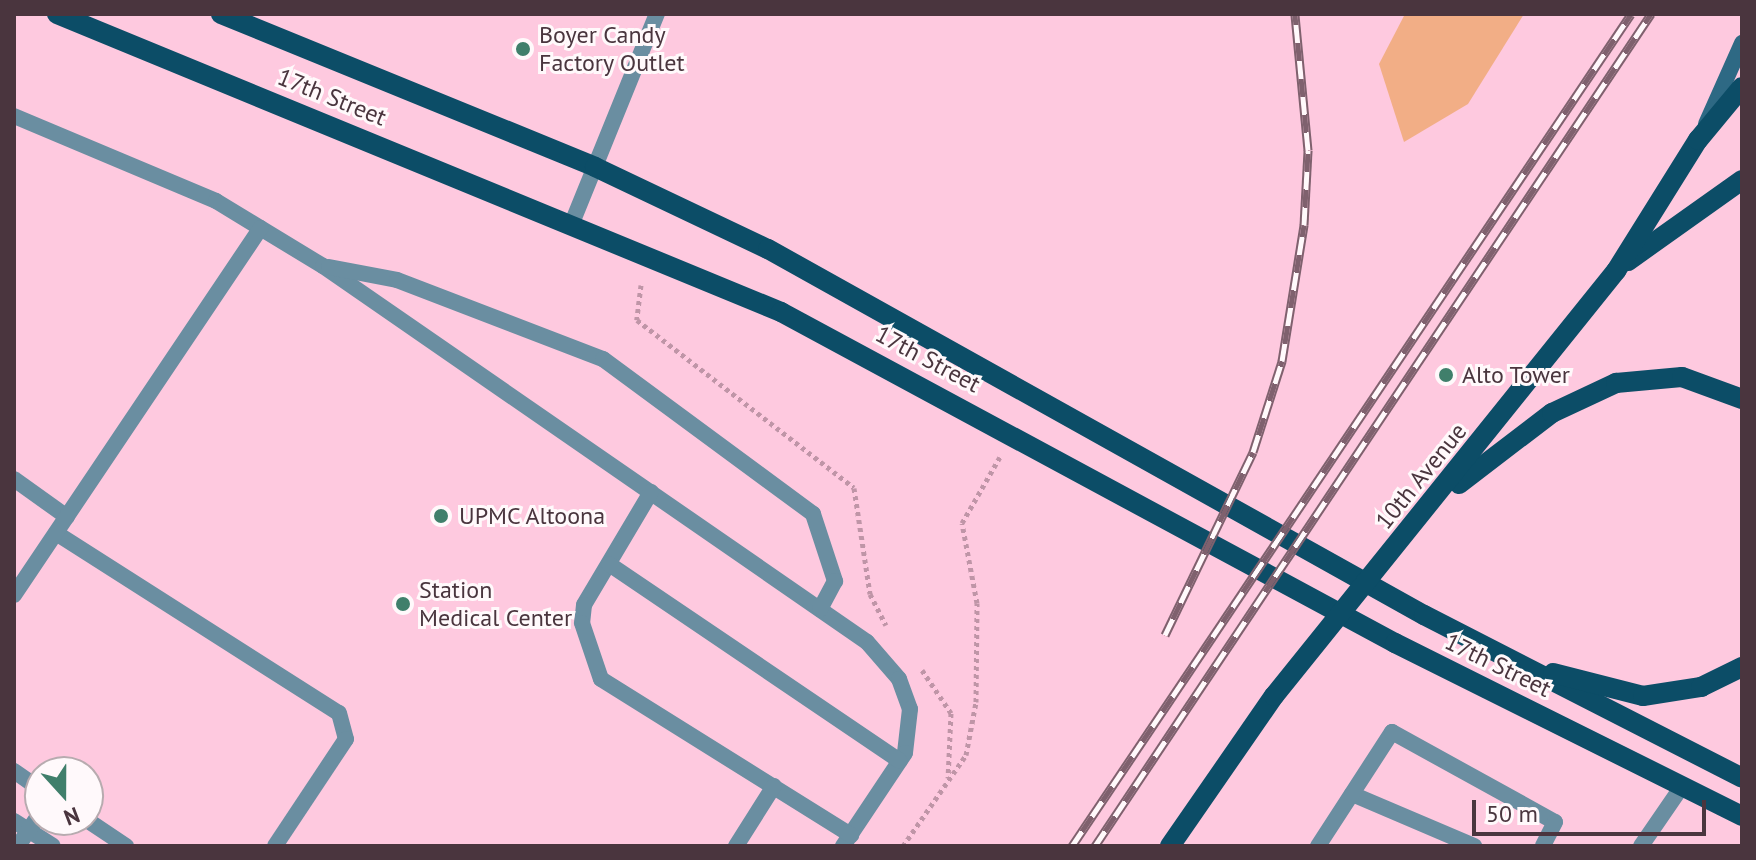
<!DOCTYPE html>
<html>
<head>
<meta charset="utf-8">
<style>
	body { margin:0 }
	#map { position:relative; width:1756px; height:860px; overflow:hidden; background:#fec9df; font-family:"PT Sans",sans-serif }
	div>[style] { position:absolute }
	.green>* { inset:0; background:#f2ae86 }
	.path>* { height:5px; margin-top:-2.5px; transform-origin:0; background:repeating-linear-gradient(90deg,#bf95a7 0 4px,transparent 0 8px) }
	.lane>* { height:16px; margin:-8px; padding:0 8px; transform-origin:8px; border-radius:8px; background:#6a8ea1 }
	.street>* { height:16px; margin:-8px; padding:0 8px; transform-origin:8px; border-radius:8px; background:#6a8ea1 }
	.secondary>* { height:16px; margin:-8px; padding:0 8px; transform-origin:8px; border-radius:8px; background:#2e6984 }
	.primary>* { height:20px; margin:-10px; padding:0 10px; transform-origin:10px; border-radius:10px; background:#0c4d67 }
	.rail>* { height:9px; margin-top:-4.5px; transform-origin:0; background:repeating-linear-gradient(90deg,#fff9fb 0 18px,#7f616e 0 36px); box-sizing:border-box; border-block:2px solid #7f616e }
	.dots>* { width:22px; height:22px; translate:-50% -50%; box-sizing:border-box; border:4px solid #fff9fb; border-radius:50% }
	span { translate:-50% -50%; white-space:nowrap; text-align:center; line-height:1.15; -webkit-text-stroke:6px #fff9fb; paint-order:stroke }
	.poi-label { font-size:24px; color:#4a353e }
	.left { translate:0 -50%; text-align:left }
	.street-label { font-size:24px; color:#4a353e }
	.frame { position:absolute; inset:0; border:16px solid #4a353e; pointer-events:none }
	.north { position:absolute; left:24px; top:756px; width:80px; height:80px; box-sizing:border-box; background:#fff9fb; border:2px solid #b7abaf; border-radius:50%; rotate:159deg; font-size:22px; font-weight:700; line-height:32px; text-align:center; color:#4a353e }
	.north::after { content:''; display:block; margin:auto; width:28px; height:36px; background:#407f6b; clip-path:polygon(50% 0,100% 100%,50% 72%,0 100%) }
	.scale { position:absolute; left:1472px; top:800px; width:234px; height:36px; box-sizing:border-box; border:4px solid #4a353e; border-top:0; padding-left:10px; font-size:24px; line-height:28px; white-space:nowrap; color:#4a353e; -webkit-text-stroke:6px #fff9fb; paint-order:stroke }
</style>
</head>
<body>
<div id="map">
	<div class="green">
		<i style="clip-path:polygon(1405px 14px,1524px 14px,1468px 104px,1404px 142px,1379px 64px)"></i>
	</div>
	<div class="path">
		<i style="left:641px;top:285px;width:35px;rotate:97deg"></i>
		<i style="left:637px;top:320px;width:274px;rotate:37.7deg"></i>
		<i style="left:854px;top:488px;width:107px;rotate:81.4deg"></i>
		<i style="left:870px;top:594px;width:35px;rotate:63deg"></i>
		<i style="left:922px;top:670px;width:52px;rotate:56deg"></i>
		<i style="left:951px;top:713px;width:65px;rotate:92.6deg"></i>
		<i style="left:903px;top:846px;width:111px;rotate:-55.3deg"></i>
		<i style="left:966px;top:755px;width:54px;rotate:-79.3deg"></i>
		<i style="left:976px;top:702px;width:99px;rotate:-89.4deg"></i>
		<i style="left:977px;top:603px;width:81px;rotate:-100.6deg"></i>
		<i style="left:962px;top:523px;width:76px;rotate:-60.1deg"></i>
	</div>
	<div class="lane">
		<i style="left:14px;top:116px;width:219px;rotate:22.8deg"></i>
		<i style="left:216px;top:201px;width:125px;rotate:31.3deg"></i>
		<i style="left:323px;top:266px;width:661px;rotate:34.65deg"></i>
		<i style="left:867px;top:642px;width:49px;rotate:49.1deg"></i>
		<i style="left:899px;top:679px;width:32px;rotate:70deg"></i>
		<i style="left:910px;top:709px;width:44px;rotate:96.5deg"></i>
		<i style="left:905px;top:753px;width:112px;rotate:123.7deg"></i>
		<i style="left:329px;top:267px;width:69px;rotate:10.8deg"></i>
		<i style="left:397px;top:280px;width:221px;rotate:21deg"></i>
		<i style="left:603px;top:359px;width:261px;rotate:36.4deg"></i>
		<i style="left:813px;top:514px;width:71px;rotate:71.8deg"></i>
		<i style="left:835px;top:581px;width:32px;rotate:118deg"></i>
		<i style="left:14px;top:479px;width:65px;rotate:35.6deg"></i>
		<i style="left:651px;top:492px;width:131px;rotate:120.7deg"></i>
		<i style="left:584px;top:605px;width:18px;rotate:96deg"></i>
		<i style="left:582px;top:623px;width:59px;rotate:71.3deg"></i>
		<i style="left:601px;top:679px;width:295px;rotate:32deg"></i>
		<i style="left:56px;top:533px;width:335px;rotate:32.5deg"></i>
		<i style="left:339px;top:713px;width:27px;rotate:75deg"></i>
		<i style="left:346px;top:739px;width:128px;rotate:123.6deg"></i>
		<i style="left:609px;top:564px;width:351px;rotate:34.1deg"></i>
		<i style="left:14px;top:595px;width:442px;rotate:-56.1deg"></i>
		<i style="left:14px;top:771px;width:32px;rotate:35deg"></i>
		<i style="left:1352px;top:794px;width:133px;rotate:23.1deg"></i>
		<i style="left:87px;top:820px;width:47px;rotate:33.7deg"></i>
		<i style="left:14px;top:821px;width:46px;rotate:32.7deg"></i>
		<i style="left:18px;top:846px;width:40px;rotate:-56deg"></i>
		<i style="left:736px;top:846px;width:71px;rotate:-57.7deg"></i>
		<i style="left:1318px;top:846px;width:136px;rotate:-57deg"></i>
		<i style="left:1392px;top:732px;width:186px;rotate:28.9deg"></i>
		<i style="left:1555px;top:822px;width:27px;rotate:117deg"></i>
	</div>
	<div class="street">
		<i style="left:572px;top:223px;width:226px;rotate:-67.9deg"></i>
		<i style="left:1641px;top:846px;width:74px;rotate:-55.5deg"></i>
	</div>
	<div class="secondary">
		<i style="left:1706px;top:124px;width:89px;rotate:-66deg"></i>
	</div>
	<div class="primary">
		<i style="left:57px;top:14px;width:783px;rotate:22.37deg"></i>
		<i style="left:781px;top:312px;width:698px;rotate:28.33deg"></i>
		<i style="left:1395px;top:643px;width:388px;rotate:26.5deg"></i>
		<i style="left:221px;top:14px;width:404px;rotate:22.2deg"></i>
		<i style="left:595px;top:167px;width:191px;rotate:25.4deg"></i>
		<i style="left:768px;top:249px;width:751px;rotate:29.16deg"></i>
		<i style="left:1424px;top:615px;width:357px;rotate:27.1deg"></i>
		<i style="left:1628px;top:261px;width:140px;rotate:-35.4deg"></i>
		<i style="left:1459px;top:484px;width:117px;rotate:-37.4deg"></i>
		<i style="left:1552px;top:413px;width:71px;rotate:-25.1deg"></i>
		<i style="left:1616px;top:383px;width:66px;rotate:-5.2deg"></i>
		<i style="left:1682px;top:377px;width:64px;rotate:20.1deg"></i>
		<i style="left:1553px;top:673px;width:93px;rotate:14.3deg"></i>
		<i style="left:1643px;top:696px;width:59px;rotate:-8.8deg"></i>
		<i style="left:1701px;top:687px;width:46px;rotate:-26deg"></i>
		<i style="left:1170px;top:846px;width:183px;rotate:-55.3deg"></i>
		<i style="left:1274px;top:696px;width:546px;rotate:-51.18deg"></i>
		<i style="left:1616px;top:271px;width:155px;rotate:-58deg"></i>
		<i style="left:1698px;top:140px;width:69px;rotate:-50.3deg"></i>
	</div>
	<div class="rail">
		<i style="left:1165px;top:635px;width:203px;rotate:-64.3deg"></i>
		<i style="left:1253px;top:452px;width:96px;rotate:-72.3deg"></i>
		<i style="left:1282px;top:361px;width:138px;rotate:-80.8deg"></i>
		<i style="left:1304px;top:225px;width:75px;rotate:-86.9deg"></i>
		<i style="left:1308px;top:150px;width:137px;rotate:-95.5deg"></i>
		<i style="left:1072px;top:846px;width:1002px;rotate:-56.1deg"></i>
		<i style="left:1095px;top:846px;width:1001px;rotate:-56.25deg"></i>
	</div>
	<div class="dots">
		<i style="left:523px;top:49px;background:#407f6b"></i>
		<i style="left:1446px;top:375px;background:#407f6b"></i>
		<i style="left:441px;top:516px;background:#407f6b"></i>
		<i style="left:403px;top:604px;background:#407f6b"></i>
	</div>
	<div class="poi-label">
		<span class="left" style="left:539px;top:49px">Boyer Candy<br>Factory Outlet</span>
		<span class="left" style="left:1462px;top:375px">Alto Tower</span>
		<span class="left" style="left:459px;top:516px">UPMC Altoona</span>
		<span class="left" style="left:419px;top:604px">Station<br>Medical Center</span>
	</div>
	<div class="street-label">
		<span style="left:332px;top:97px;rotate:22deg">17th Street</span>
		<span style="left:928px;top:359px;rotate:28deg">17th Street</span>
		<span style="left:1421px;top:476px;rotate:-51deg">10th Avenue</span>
		<span style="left:1498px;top:665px;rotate:26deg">17th Street</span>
	</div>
	<div class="frame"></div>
	<div class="north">N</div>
	<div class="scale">50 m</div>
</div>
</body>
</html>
